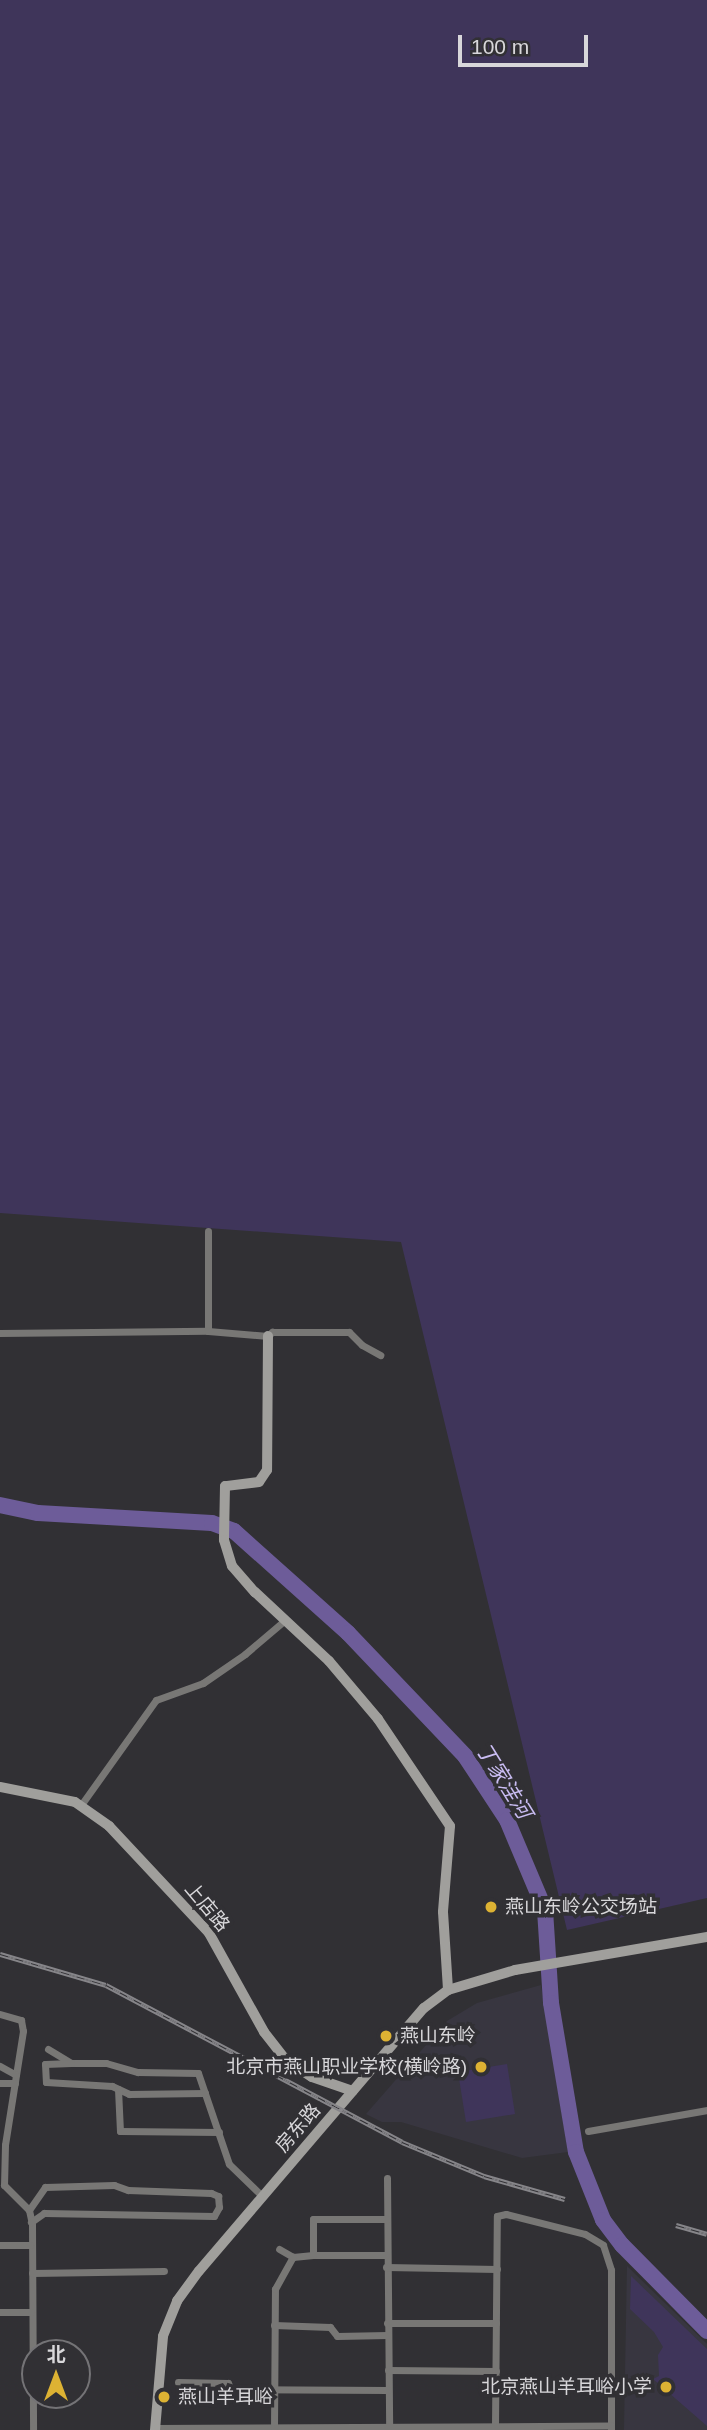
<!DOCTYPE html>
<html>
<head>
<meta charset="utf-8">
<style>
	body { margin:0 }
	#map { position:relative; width:707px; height:2430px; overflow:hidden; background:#313034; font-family:Arial,"Noto Sans SC",sans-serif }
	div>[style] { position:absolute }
	.built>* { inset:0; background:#383640 }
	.green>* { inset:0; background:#3f355a }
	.river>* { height:16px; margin:-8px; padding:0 8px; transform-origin:8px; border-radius:8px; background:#6d5c99 }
	.street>* { height:7px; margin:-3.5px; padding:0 3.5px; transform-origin:3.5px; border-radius:3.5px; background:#787775 }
	.secondary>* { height:10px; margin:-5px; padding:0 5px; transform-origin:5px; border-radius:5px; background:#a09f9c }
	.rail>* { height:5px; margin-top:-2.5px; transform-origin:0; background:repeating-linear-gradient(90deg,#313034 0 8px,#868589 0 16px); box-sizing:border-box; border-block:2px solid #868589 }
	.dots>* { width:19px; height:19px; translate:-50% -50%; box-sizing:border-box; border:4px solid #313034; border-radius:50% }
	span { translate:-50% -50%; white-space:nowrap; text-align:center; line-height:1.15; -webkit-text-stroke:7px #313034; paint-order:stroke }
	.street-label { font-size:19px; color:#d8d7da }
	.poi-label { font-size:19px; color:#d8d7da }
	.left { translate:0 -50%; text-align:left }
	.right { translate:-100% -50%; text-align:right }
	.water-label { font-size:21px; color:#cabdf3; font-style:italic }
	.north { position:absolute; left:21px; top:2339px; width:70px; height:70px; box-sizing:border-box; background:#313034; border:2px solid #747376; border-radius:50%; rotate:0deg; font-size:19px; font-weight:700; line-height:28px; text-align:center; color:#d8d7da }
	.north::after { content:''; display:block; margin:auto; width:24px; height:32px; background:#ddb233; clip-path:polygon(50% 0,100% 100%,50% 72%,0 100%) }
	.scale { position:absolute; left:458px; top:35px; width:130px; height:32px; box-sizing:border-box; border:4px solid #d8d7da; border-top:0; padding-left:9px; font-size:21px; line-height:24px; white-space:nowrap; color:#d8d7da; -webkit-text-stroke:5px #313034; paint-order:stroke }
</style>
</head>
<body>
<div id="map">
	<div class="built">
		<i style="clip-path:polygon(541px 1985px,568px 2152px,522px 2158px,401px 2122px,382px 2122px,366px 2114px,447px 2021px,477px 2003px)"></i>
		<i style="clip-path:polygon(627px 2266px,707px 2344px,707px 2430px,624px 2430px)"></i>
	</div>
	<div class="green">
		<i style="clip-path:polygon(0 0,707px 0,707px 1898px,567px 1930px,401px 1242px,0 1213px)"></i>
		<i style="clip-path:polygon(507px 2064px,515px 2114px,466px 2122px,458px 2072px)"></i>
		<i style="clip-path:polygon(631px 2276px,707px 2349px,707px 2426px,653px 2379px,659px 2376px,658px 2355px,663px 2347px,654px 2332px,630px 2309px)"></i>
	</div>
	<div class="river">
		<i style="left:0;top:1505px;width:39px;rotate:12deg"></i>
		<i style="left:38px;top:1513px;width:174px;rotate:3.3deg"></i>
		<i style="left:212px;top:1523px;width:23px;rotate:20deg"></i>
		<i style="left:234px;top:1531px;width:153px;rotate:41.8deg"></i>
		<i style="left:348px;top:1633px;width:170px;rotate:46.4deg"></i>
		<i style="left:465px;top:1756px;width:77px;rotate:56.7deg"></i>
		<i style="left:507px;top:1820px;width:98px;rotate:67.1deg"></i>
		<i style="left:545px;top:1910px;width:93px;rotate:86.3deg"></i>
		<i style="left:551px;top:2003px;width:151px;rotate:80.5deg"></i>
		<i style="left:576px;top:2152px;width:73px;rotate:68.3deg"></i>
		<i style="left:603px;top:2220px;width:31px;rotate:53deg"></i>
		<i style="left:622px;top:2245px;width:121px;rotate:45.3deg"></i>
	</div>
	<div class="street">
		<i style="left:208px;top:1231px;width:100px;rotate:90deg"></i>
		<i style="left:0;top:1333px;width:208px;rotate:-0.6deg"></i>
		<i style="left:208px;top:1331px;width:60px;rotate:4.8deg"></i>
		<i style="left:268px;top:1336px;width:6px;rotate:-45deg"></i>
		<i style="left:272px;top:1332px;width:77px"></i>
		<i style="left:349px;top:1332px;width:18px;rotate:45deg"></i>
		<i style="left:362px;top:1345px;width:21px;rotate:29deg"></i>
		<i style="left:81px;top:1805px;width:129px;rotate:-54.5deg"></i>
		<i style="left:156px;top:1700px;width:50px;rotate:-19.9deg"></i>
		<i style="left:203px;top:1683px;width:51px;rotate:-34.6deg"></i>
		<i style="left:245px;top:1654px;width:52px;rotate:-40.4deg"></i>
		<i style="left:0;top:2014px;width:22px;rotate:16deg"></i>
		<i style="left:21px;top:2020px;width:11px;rotate:80deg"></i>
		<i style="left:23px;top:2031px;width:115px;rotate:99deg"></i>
		<i style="left:5px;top:2145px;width:40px;rotate:91.4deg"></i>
		<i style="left:4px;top:2185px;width:35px;rotate:45deg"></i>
		<i style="left:29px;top:2210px;width:14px;rotate:78deg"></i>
		<i style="left:32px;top:2224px;width:206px;rotate:89.7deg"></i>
		<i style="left:48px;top:2049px;width:27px;rotate:31deg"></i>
		<i style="left:71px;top:2063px;width:35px"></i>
		<i style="left:106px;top:2063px;width:33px;rotate:16deg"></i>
		<i style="left:138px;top:2072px;width:60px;rotate:1deg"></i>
		<i style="left:198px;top:2073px;width:96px;rotate:71.2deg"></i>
		<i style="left:229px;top:2164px;width:47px;rotate:44.1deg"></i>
		<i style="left:71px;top:2063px;width:26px;rotate:178deg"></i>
		<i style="left:45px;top:2064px;width:18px;rotate:87deg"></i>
		<i style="left:46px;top:2082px;width:66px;rotate:3.5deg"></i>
		<i style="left:112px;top:2086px;width:19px;rotate:25deg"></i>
		<i style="left:129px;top:2094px;width:76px;rotate:-0.8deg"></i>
		<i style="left:0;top:2066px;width:18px;rotate:29deg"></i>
		<i style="left:0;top:2083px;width:15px"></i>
		<i style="left:118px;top:2089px;width:42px;rotate:87.3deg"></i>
		<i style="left:120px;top:2131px;width:99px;rotate:0.6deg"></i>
		<i style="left:588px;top:2131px;width:121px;rotate:-10deg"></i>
		<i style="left:387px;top:2178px;width:249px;rotate:89.5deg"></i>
		<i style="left:29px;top:2210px;width:28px;rotate:-55deg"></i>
		<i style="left:45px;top:2187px;width:69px;rotate:-1.7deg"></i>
		<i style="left:114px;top:2185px;width:15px;rotate:20deg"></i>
		<i style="left:128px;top:2190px;width:83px;rotate:2.1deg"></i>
		<i style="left:211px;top:2193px;width:8px;rotate:23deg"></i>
		<i style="left:218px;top:2196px;width:11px;rotate:85deg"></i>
		<i style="left:219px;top:2207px;width:10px;rotate:119deg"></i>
		<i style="left:214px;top:2216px;width:170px;rotate:-179deg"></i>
		<i style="left:44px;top:2213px;width:16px;rotate:145deg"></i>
		<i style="left:0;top:2245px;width:30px"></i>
		<i style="left:313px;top:2255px;width:73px"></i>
		<i style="left:293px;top:2257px;width:20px;rotate:-6deg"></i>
		<i style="left:313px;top:2255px;width:36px;rotate:-90deg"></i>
		<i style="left:313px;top:2219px;width:74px"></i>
		<i style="left:386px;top:2267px;width:111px;rotate:1deg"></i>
		<i style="left:32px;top:2273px;width:132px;rotate:-0.9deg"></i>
		<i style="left:0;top:2312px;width:31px"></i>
		<i style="left:387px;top:2323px;width:109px"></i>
		<i style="left:274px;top:2325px;width:56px;rotate:2deg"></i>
		<i style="left:330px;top:2327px;width:11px;rotate:52deg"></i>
		<i style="left:337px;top:2336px;width:50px;rotate:-1.1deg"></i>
		<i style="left:388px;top:2370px;width:108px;rotate:0.5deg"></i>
		<i style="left:178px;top:2382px;width:50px;rotate:1.1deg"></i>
		<i style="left:228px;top:2383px;width:7px;rotate:63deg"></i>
		<i style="left:231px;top:2389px;width:157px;rotate:0.4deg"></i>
		<i style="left:495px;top:2426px;width:210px;rotate:-89.5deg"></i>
		<i style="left:497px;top:2216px;width:9px;rotate:-13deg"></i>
		<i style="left:506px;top:2214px;width:81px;rotate:14.2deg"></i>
		<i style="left:585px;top:2234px;width:21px;rotate:31deg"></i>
		<i style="left:603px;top:2245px;width:26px;rotate:72deg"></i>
		<i style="left:611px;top:2270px;width:160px;rotate:90deg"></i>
		<i style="left:155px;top:2428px;width:456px;rotate:-0.3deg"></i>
		<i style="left:274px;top:2428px;width:139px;rotate:-89.6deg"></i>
		<i style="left:275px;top:2289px;width:37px;rotate:-61deg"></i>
		<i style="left:293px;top:2257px;width:16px;rotate:-150deg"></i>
	</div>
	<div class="secondary">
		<i style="left:268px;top:1336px;width:134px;rotate:90.4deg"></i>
		<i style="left:267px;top:1470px;width:14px;rotate:124deg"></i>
		<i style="left:259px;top:1482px;width:34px;rotate:173deg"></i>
		<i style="left:225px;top:1486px;width:54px;rotate:91.1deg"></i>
		<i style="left:224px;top:1540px;width:27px;rotate:73deg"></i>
		<i style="left:232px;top:1566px;width:35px;rotate:49deg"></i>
		<i style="left:255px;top:1592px;width:101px;rotate:43deg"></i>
		<i style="left:329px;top:1661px;width:76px;rotate:49.8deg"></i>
		<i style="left:378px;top:1719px;width:129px;rotate:56.1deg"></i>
		<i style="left:450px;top:1826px;width:86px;rotate:94.7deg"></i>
		<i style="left:443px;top:1912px;width:78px;rotate:86.3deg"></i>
		<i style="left:0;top:1787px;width:76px;rotate:11.3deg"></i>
		<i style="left:75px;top:1802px;width:42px;rotate:35.2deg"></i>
		<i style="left:109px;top:1826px;width:146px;rotate:46.9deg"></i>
		<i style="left:209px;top:1933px;width:113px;rotate:60.9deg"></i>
		<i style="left:264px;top:2032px;width:34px;rotate:52deg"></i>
		<i style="left:285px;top:2059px;width:32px;rotate:34deg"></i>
		<i style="left:312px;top:2077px;width:43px;rotate:18.9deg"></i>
		<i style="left:155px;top:2430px;width:94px;rotate:-85.1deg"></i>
		<i style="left:163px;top:2336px;width:38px;rotate:-68deg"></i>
		<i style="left:177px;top:2301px;width:37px;rotate:-54deg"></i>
		<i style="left:199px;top:2271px;width:346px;rotate:-49.5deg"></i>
		<i style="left:424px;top:2008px;width:30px;rotate:-37deg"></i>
		<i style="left:448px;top:1990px;width:70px;rotate:-16.6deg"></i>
		<i style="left:515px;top:1970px;width:195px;rotate:-9.8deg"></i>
	</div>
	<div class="rail">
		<i style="left:0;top:1954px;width:110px;rotate:16.3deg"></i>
		<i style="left:106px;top:1985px;width:335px;rotate:27.9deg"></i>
		<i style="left:402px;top:2142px;width:89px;rotate:22.5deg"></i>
		<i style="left:484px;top:2176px;width:84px;rotate:15.9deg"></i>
		<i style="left:676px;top:2225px;width:32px;rotate:16deg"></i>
	</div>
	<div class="dots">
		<i style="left:491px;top:1907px;background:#ddb233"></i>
		<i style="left:386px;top:2036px;background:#ddb233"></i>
		<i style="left:481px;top:2067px;background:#ddb233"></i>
		<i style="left:666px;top:2387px;background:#ddb233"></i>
		<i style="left:164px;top:2397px;background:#ddb233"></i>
	</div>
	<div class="street-label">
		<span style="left:207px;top:1907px;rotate:50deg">上店路</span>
		<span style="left:298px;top:2128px;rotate:-49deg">房东路</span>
	</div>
	<div class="poi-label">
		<span class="left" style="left:505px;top:1907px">燕山东岭公交场站</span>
		<span class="left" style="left:400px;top:2036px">燕山东岭</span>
		<span class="right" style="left:467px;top:2067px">北京市燕山职业学校(横岭路)</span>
		<span class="right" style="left:652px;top:2387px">北京燕山羊耳峪小学</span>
		<span class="left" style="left:178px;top:2397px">燕山羊耳峪</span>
	</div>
	<div class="water-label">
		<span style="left:504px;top:1781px;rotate:58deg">丁家洼河</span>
	</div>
	<div class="north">北</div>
	<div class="scale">100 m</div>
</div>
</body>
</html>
